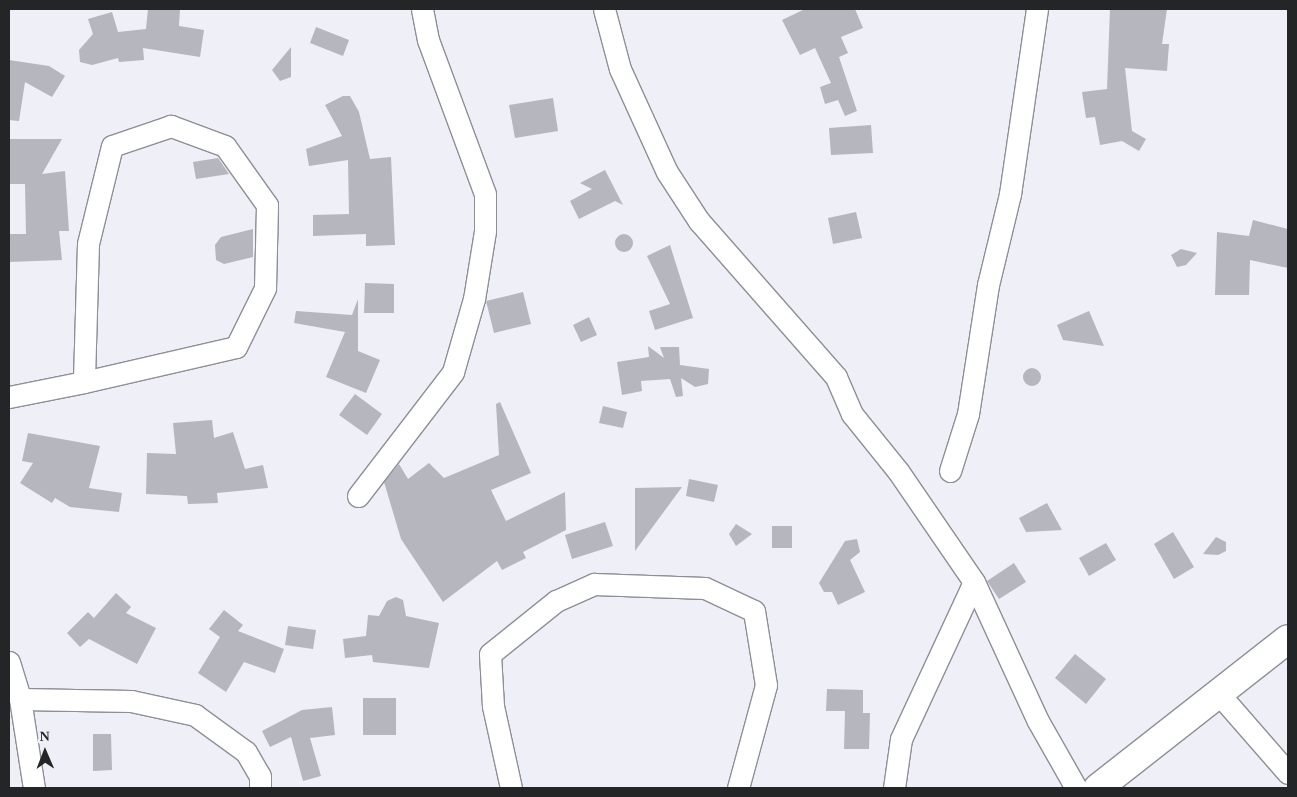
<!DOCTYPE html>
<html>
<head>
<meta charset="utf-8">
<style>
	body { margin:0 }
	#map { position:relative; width:1297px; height:797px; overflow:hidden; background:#eeeff7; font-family:"Times New Roman",serif }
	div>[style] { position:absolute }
	.building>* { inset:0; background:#b5b6be }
	.round { border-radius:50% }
	.roads { filter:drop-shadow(1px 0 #8e8f96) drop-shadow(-1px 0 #8e8f96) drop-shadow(0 1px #8e8f96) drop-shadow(0 -1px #8e8f96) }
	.street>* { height:21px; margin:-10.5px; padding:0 10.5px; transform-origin:10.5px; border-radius:10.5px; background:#fff }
	.secondary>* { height:28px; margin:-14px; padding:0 14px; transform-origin:14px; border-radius:14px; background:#fff }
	span { translate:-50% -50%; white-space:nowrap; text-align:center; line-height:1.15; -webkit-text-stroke:4px #eeeff7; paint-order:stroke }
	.frame { position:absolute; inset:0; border:10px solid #242527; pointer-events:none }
	.north { position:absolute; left:20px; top:727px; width:50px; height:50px; -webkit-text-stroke:4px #eeeff7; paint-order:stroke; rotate:359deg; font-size:14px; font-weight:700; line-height:20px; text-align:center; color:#242527 }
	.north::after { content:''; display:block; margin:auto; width:18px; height:22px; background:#242527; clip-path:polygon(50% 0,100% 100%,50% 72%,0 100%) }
</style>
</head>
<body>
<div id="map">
	<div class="building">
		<i style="clip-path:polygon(148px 9px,180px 9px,179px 26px,204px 30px,200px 57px,143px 48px,144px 60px,119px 62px,118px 58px,92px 65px,80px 62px,79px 50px,93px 34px,88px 19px,112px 12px,118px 32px,146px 29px)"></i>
		<i style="clip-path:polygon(805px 9px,855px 9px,863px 28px,841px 37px,848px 53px,839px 57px,857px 111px,845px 116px,838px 100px,825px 104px,820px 87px,831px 83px,815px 48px,800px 55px,782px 20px)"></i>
		<i style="clip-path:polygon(1110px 9px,1167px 9px,1162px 44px,1169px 44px,1167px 71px,1125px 68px,1132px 131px,1146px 139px,1139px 151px,1122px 141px,1100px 145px,1095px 117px,1086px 118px,1082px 92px,1107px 89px)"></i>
		<i style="clip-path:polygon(316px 27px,349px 40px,343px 56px,310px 43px)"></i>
		<i style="clip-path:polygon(291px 47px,291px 77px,280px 81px,272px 70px)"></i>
		<i style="clip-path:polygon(9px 60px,49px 66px,65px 76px,52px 97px,25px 82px,19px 121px,9px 120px)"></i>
		<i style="clip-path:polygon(343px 96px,350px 96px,359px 112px,370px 159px,391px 157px,395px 245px,366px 246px,366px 234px,313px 236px,313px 215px,349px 214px,348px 160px,309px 166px,306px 149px,342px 136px,325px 105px)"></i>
		<i style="clip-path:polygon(553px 98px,558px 131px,515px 138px,509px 105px)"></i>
		<i style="clip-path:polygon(871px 125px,873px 153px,831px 155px,829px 128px)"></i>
		<i style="clip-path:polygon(9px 139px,62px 139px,42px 174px,65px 171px,69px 231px,59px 231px,62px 260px,9px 262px,9px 234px,26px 234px,25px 184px,9px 184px)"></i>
		<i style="clip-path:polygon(218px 158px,229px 174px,196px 179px,193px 162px)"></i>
		<i style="clip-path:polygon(605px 170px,623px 205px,615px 201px,579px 219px,570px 201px,592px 189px,580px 183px)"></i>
		<i style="clip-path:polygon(856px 212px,862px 238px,833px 244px,828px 218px)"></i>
		<i style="clip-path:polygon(1253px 220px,1288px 229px,1288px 268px,1250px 260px,1249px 295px,1215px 295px,1217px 232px,1249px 236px)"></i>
		<i style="clip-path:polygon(253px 229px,253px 257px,224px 264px,216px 260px,215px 245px,221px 237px)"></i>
		<i class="round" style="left:615px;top:234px;width:18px;height:18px"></i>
		<i style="clip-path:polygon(670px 245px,693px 318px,655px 330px,649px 311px,670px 304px,647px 256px)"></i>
		<i style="clip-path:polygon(1181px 249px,1197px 253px,1186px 265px,1177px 267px,1171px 255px)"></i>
		<i style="clip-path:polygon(365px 283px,394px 284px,394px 313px,364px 313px)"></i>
		<i style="clip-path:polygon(523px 292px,531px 324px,494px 333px,486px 301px)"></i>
		<i style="clip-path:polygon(358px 299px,358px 351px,380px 360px,366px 393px,326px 377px,345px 332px,294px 323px,296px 311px,352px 315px)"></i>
		<i style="clip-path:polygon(1089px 311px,1104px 346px,1063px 340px,1057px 325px)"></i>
		<i style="clip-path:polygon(589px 317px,597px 335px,581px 342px,573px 325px)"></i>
		<i style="clip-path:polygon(648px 346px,664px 358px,660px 347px,679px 347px,680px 365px,709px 369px,708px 384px,695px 387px,681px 378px,683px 396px,676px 397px,670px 379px,641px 381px,642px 391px,622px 395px,617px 362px,649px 357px)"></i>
		<i class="round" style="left:1023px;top:368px;width:18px;height:18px"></i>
		<i style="clip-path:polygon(355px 394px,382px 414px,367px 435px,339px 415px)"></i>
		<i style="clip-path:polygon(500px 402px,531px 473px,491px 490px,506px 521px,565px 492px,566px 530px,523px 552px,526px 558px,502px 570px,497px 561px,443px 602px,401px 539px,384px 482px,399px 464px,408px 479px,429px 463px,444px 478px,499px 455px,496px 404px)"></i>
		<i style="clip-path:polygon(603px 406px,627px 412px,623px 428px,599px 423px)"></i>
		<i style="clip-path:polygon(212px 420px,214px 438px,233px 432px,245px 469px,263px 465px,268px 488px,217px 493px,218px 503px,188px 504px,187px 496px,146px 494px,147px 453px,176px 454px,173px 423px)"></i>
		<i style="clip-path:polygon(28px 433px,100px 446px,89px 488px,122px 493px,119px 512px,70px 507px,55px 498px,52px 503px,20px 483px,33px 463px,22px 461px)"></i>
		<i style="clip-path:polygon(689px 479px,718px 485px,714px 502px,686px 496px)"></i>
		<i style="clip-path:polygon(682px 487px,635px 551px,635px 488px)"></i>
		<i style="clip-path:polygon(1047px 503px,1062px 530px,1026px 532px,1019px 518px)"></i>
		<i style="clip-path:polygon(605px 522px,613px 546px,572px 559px,565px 535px)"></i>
		<i style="clip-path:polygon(736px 524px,752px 534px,736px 546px,729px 534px)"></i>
		<i style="clip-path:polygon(772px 526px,792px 526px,792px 548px,772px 548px)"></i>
		<i style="clip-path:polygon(1173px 532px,1194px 567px,1174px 579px,1154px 544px)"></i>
		<i style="clip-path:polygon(1216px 537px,1226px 542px,1226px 551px,1218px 555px,1203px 554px)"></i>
		<i style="clip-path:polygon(857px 539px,860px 552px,850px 560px,865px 592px,838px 605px,832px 592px,824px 592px,819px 583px,845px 541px)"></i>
		<i style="clip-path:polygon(1106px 543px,1116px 560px,1089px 576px,1079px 558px)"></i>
		<i style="clip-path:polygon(1014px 563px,1026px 582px,999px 599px,987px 581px)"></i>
		<i style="clip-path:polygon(116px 593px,131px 607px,126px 613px,156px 628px,137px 664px,89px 639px,80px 647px,67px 633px,88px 612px,94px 618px)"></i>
		<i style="clip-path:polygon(396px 597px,403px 600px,406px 616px,439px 623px,429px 668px,373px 662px,372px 655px,345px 658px,343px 639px,366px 636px,368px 615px,379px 616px,387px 601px)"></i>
		<i style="clip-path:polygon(224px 610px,243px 625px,238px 631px,284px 649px,275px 673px,244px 662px,226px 692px,198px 673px,220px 637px,209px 629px)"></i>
		<i style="clip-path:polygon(288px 626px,316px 630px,313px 649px,285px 645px)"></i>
		<i style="clip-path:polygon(1075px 654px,1106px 679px,1086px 704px,1055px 678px)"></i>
		<i style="clip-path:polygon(827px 689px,863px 690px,863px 713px,870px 713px,869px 749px,844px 749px,845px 711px,826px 711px)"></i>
		<i style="clip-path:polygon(363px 698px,396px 698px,396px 735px,363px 735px)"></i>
		<i style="clip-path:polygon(332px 707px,335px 735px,310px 738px,321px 776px,303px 781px,291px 737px,270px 747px,262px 731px,302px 710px)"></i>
		<i style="clip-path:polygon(93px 734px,111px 734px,112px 770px,93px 771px)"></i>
	</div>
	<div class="roads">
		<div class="street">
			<i style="left:604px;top:9px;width:62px;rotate:75.1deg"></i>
			<i style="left:620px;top:69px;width:113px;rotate:65.5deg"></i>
			<i style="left:667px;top:172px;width:59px;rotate:56.9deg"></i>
			<i style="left:699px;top:221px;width:208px;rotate:48.7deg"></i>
			<i style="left:836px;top:377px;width:40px;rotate:66.6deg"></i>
			<i style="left:852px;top:414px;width:73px;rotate:51.1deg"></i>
			<i style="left:898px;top:471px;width:135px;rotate:55.6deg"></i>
			<i style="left:974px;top:582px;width:153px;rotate:65.3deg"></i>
			<i style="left:1038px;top:721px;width:77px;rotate:60.4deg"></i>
			<i style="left:9px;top:397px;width:76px;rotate:-11.3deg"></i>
			<i style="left:84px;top:382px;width:156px;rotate:-13deg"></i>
			<i style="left:236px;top:347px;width:66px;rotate:-63.8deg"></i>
			<i style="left:265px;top:288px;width:83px;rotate:-88.6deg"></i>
			<i style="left:267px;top:205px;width:72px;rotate:-125.4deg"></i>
			<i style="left:225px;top:146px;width:58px;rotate:-159.7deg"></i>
			<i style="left:171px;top:126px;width:62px;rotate:161.3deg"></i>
			<i style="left:112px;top:146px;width:101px;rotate:103.8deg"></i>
			<i style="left:88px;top:244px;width:138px;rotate:91.7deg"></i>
			<i style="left:950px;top:471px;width:60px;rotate:-72.5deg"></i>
			<i style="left:968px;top:414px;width:131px;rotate:-81.2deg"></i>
			<i style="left:988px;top:285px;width:94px;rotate:-76.4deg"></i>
			<i style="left:1010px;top:194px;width:187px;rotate:-81.7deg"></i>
			<i style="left:358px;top:496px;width:156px;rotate:-52.5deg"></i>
			<i style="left:453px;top:372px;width:76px;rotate:-74deg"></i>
			<i style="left:474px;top:299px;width:69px;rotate:-80.8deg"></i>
			<i style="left:485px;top:231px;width:37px;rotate:-90deg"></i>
			<i style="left:485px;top:194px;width:164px;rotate:-110.3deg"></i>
			<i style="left:428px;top:40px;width:32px;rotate:-101deg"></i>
			<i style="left:9px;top:662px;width:39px;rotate:73deg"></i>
			<i style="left:20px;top:699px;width:90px;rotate:81.1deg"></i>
			<i style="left:1219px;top:694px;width:105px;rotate:48.9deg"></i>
			<i style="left:20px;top:699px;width:111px;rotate:1deg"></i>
			<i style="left:131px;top:701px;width:66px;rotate:12.3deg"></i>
			<i style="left:195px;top:715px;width:63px;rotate:36deg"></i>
			<i style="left:246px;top:752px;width:28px;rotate:60deg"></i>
			<i style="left:260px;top:776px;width:12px;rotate:90deg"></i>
			<i style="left:511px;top:788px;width:84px;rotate:-102.4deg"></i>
			<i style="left:493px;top:706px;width:52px;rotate:-93.3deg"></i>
			<i style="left:490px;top:654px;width:85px;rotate:-38.8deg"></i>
			<i style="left:556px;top:601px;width:42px;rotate:-24.1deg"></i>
			<i style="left:594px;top:584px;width:111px;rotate:2.1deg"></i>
			<i style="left:705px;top:588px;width:54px;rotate:25.1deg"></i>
			<i style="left:754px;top:611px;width:75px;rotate:80.8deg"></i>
			<i style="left:766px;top:685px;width:107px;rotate:105.2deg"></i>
			<i style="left:894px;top:788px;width:49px;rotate:-81.9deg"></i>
			<i style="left:901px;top:739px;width:173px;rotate:-65.1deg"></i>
		</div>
		<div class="secondary">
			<i style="left:1098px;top:788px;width:241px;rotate:-38.1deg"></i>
		</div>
	</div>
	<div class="frame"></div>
	<div class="north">N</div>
</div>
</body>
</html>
